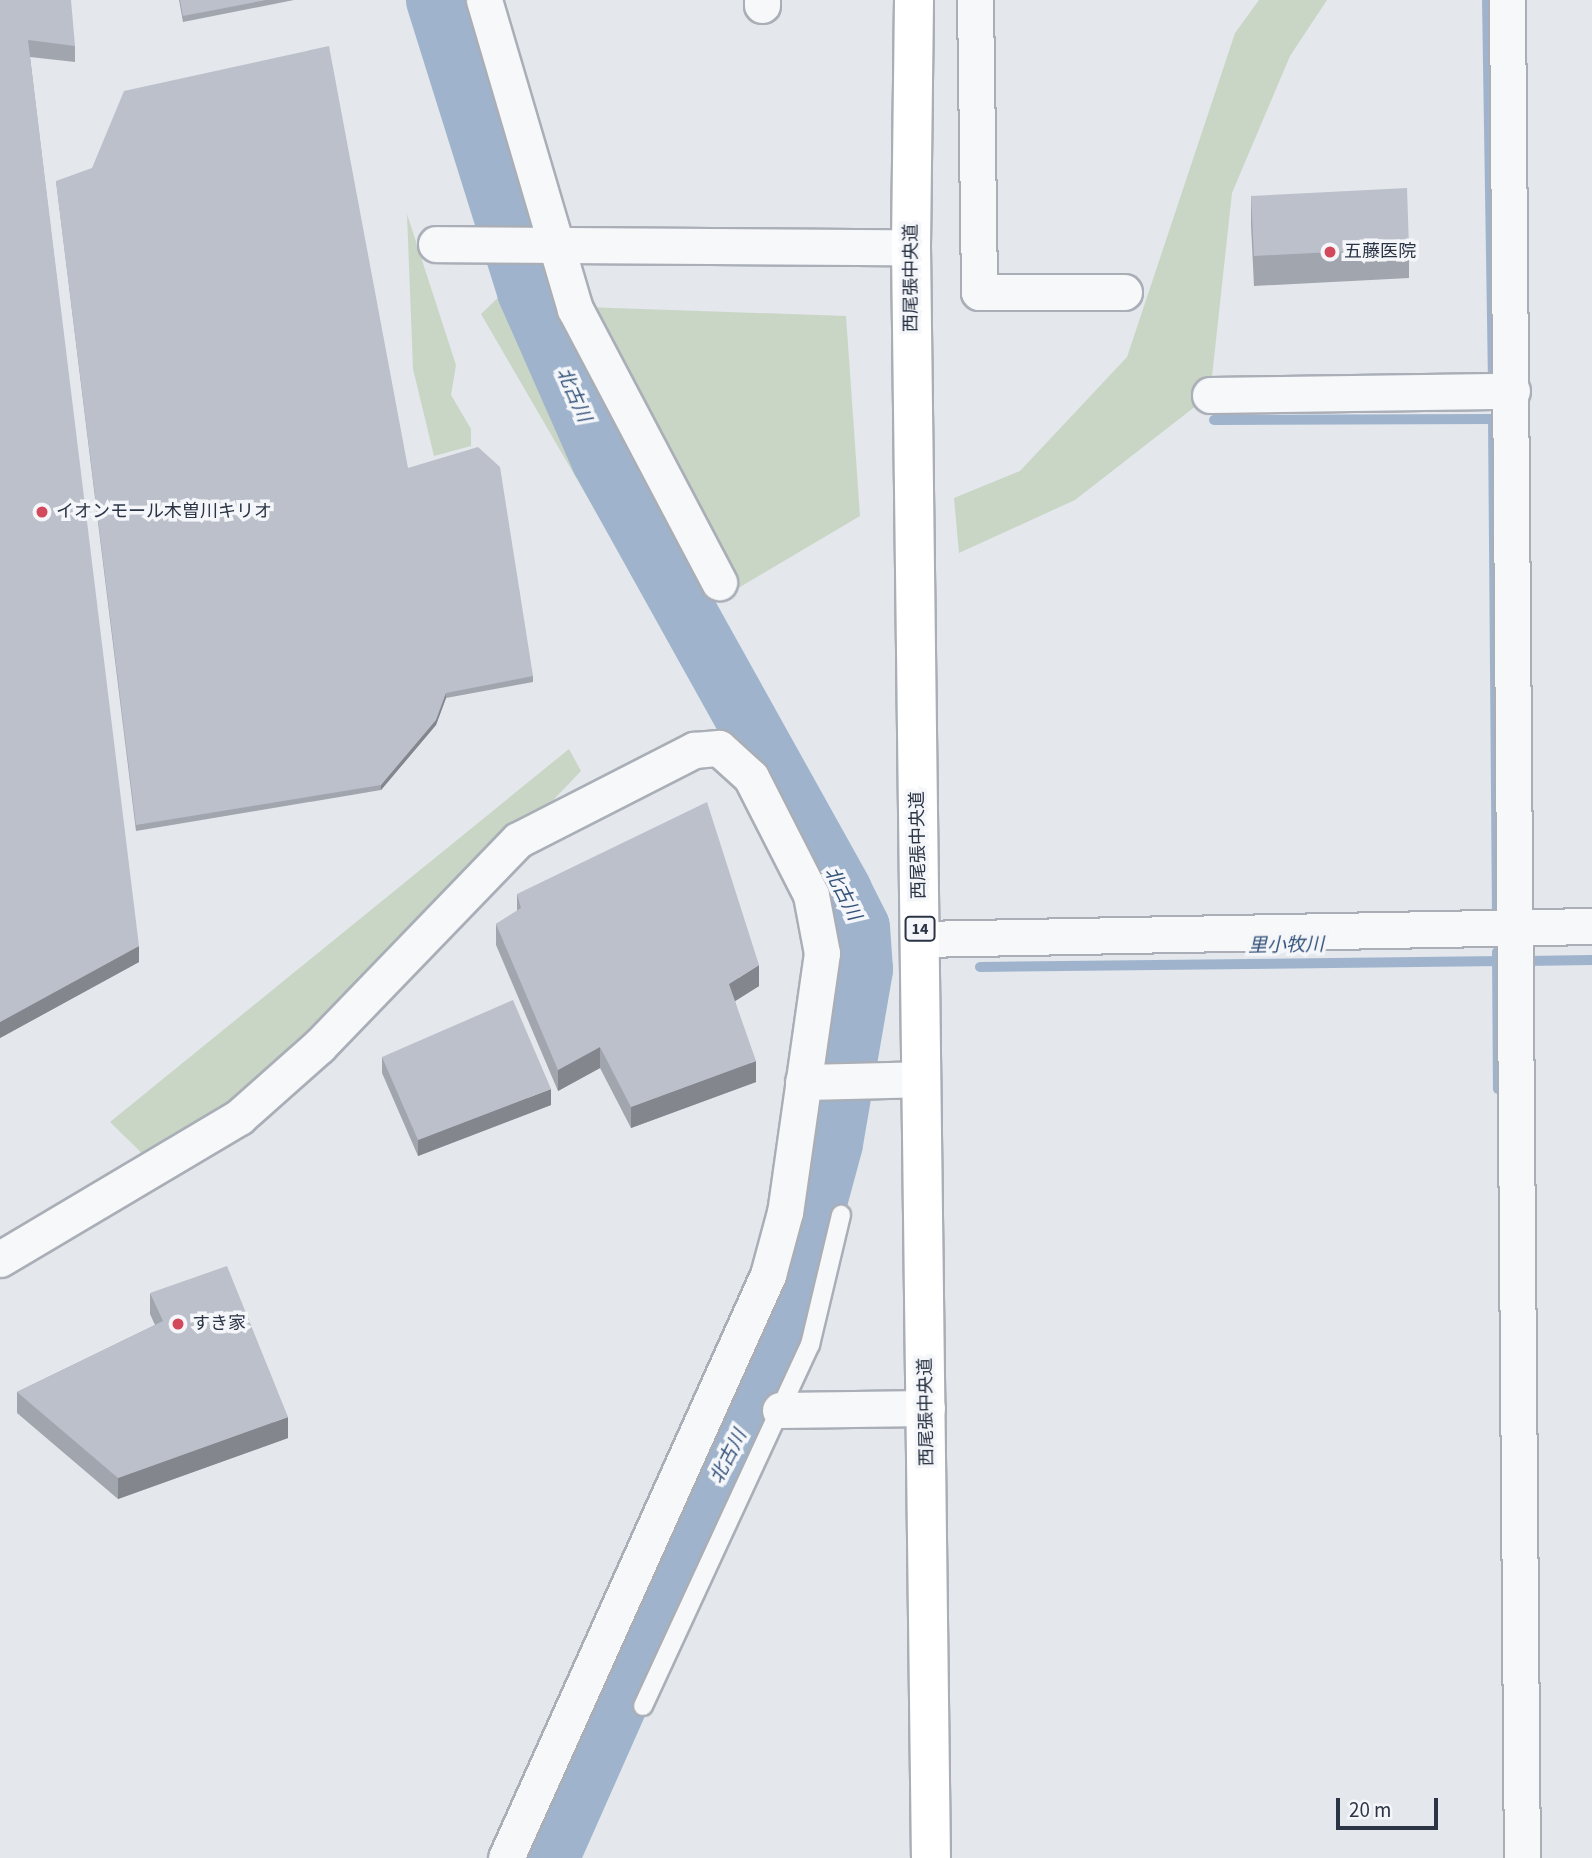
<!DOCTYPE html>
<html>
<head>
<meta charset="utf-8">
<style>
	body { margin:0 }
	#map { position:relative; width:1592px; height:1858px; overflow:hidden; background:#e4e7ec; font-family:"Source Sans 3","Noto Sans JP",sans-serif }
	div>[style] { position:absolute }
	.green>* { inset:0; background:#c9d6c5 }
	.stream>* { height:10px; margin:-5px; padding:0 5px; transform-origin:5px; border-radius:5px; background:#9fb4cc }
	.river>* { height:61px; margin:-30.5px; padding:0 30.5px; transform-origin:30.5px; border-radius:30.5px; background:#9fb4cc }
	.roads { filter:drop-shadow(2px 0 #a9aeb7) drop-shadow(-2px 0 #a9aeb7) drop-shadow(0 2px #a9aeb7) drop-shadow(0 -2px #a9aeb7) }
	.lane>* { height:18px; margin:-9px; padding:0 9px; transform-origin:9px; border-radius:9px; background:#f7f8fa }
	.street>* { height:35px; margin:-17.5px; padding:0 17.5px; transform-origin:17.5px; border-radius:17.5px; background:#f7f8fa }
	.primary>* { height:38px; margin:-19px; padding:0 19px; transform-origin:19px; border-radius:19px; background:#fff }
	.wall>* { inset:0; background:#a1a5ae }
	.shaded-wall>* { inset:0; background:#83868d }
	.building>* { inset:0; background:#bbc0ca }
	.dots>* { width:19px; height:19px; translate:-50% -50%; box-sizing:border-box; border:4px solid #f4f6f9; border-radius:50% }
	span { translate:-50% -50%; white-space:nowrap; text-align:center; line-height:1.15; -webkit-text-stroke:7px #f4f6f9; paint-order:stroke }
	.shield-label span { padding:2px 5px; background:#f4f6f9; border:2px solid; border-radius:5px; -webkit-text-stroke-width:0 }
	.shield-label { font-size:16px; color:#2b3445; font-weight:700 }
	.poi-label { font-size:18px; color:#2b3445 }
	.left { translate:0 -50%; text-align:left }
	.street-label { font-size:18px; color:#2b3445 }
	.water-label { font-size:19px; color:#34527a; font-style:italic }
	.scale { position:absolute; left:1336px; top:1798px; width:102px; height:32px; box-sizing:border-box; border:4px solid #2b3445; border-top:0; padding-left:9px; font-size:21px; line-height:24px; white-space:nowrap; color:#2b3445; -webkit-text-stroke:5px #f4f6f9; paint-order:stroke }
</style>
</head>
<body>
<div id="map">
	<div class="green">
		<i style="clip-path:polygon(1259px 0,1327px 0,1290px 56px,1232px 193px,1210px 395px,1075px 500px,959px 553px,954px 498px,1020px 471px,1127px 357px,1235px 33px)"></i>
		<i style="clip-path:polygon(407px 214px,456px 365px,451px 395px,471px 429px,471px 446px,434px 456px,413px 369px)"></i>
		<i style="clip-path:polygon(503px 293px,598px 486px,655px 583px,643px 593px,481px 314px)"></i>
		<i style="clip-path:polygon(585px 307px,846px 316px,860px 516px,735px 590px)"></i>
		<i style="clip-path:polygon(569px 749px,581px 771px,319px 1046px,159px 1170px,110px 1122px)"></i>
	</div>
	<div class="stream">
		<i style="left:1487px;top:0;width:383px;rotate:89.1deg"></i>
		<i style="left:1214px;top:420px;width:279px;rotate:-0.2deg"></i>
		<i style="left:1493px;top:419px;width:502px;rotate:89.54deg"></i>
		<i style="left:1497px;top:952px;width:137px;rotate:89.6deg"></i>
		<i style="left:1518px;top:961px;width:74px;rotate:-0.8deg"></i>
		<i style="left:980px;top:967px;width:522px;rotate:-0.66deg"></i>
	</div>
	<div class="river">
		<i style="left:436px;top:0;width:305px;rotate:72.6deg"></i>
		<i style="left:527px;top:291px;width:184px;rotate:66.2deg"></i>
		<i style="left:601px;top:459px;width:494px;rotate:60.9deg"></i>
		<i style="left:841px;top:891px;width:40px;rotate:63.4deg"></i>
		<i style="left:859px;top:927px;width:42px;rotate:85.9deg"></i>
		<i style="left:862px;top:969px;width:177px;rotate:99.8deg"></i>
		<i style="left:832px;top:1143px;width:242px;rotate:105.1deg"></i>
		<i style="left:769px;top:1377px;width:154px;rotate:116.6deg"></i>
		<i style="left:700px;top:1515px;width:375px;rotate:113.9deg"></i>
	</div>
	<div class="roads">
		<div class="lane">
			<i style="left:643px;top:1706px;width:398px;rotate:-65.2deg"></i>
			<i style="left:810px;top:1345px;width:134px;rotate:-76.6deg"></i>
		</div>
		<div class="street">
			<i style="left:484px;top:0;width:322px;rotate:73.6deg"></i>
			<i style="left:575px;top:309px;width:309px;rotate:62.2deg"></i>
			<i style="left:762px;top:0;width:5px;rotate:90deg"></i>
			<i style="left:975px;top:0;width:292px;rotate:89.2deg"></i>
			<i style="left:979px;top:292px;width:145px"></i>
			<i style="left:1507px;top:0;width:1858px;rotate:89.54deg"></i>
			<i style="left:436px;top:244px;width:475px;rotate:0.4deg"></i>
			<i style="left:1210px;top:395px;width:302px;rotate:-0.8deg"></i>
			<i style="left:920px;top:939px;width:672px;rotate:-1.11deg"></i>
			<i style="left:803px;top:1082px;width:119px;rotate:-1.4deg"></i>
			<i style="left:0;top:1259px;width:278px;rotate:-30.7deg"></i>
			<i style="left:239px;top:1117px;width:107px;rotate:-41.6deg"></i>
			<i style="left:319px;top:1046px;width:286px;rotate:-46deg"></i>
			<i style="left:518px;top:840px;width:198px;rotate:-27.1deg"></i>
			<i style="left:694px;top:750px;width:25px;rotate:-5deg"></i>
			<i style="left:719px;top:748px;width:43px;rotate:42.2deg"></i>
			<i style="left:751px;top:777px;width:132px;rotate:63deg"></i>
			<i style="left:811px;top:895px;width:59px;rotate:79.3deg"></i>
			<i style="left:822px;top:953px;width:262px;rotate:98.1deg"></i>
			<i style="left:785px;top:1212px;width:65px;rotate:105.1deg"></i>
			<i style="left:768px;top:1275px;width:639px;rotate:114.2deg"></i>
			<i style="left:780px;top:1410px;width:147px;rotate:-0.8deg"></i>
		</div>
		<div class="primary">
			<i style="left:914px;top:0;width:247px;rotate:90.7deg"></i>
			<i style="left:911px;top:247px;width:1611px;rotate:89.29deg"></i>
		</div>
	</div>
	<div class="wall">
		<i style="clip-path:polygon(0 0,75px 46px,75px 62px,30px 57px,139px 962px,0 1038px)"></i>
		<i style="clip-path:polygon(179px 0,294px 0,183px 22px)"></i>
		<i style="clip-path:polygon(56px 181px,408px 468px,533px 676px,533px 682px,446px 698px,436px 725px,381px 790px,136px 831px)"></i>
		<i style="clip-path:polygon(1251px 196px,1409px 248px,1409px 278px,1254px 286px,1251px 225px)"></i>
		<i style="clip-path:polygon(517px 894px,759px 986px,735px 1001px,756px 1082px,631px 1128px,600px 1068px,558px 1091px,496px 945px,496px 924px,517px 911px)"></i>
		<i style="clip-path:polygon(382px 1057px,551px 1105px,418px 1156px,382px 1073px)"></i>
		<i style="clip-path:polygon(150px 1293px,288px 1438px,118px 1499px,17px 1413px,17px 1392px,155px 1325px,150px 1314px)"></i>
	</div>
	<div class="shaded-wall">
		<i style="clip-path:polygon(446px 693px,446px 698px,436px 725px,381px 790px,381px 785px)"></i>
		<i style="clip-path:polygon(139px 946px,139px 962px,0 1038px,0 1022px)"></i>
		<i style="clip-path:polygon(759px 965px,759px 986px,729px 1005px,729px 984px)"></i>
		<i style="clip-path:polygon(600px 1047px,600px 1068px,558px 1091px,558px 1070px)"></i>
		<i style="clip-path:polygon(756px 1061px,756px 1082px,631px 1128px,631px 1107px)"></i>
		<i style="clip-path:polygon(551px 1089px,551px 1105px,418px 1156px,418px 1140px)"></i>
		<i style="clip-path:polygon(288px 1417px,288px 1438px,118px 1499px,118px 1478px)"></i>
	</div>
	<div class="building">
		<i style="clip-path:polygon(0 0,71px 0,75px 46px,28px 40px,139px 946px,0 1022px)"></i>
		<i style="clip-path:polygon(180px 0,266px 0,183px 16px)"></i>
		<i style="clip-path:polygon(329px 46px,408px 468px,478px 447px,500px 467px,533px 676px,446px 693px,436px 720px,381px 785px,136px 825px,56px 181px,92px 168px,124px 91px)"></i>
		<i style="clip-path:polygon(1407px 188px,1409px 248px,1254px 256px,1251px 196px)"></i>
		<i style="clip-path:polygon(707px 802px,759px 965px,729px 984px,756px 1061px,631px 1107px,600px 1047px,558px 1070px,496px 924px,521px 908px,517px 894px)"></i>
		<i style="clip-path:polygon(513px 1000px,551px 1089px,418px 1140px,382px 1057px)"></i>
		<i style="clip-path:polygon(227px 1266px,288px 1417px,118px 1478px,17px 1392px,163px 1321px,150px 1293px)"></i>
	</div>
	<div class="dots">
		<i style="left:1330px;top:252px;background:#d1495b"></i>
		<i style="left:42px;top:512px;background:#d1495b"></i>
		<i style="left:178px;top:1324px;background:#d1495b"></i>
	</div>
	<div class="shield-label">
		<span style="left:920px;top:929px">14</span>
	</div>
	<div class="poi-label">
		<span class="left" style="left:1344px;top:252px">五藤医院</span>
		<span class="left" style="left:56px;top:512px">イオンモール木曽川キリオ</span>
		<span class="left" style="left:192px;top:1324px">すき家</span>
	</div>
	<div class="street-label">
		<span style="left:912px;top:278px;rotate:-90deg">西尾張中央道</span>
		<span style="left:919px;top:845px;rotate:-91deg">西尾張中央道</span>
		<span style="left:927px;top:1412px;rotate:-91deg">西尾張中央道</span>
	</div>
	<div class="water-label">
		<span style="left:573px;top:395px;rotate:66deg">北古川</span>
		<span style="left:842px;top:894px;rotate:63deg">北古川</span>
		<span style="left:1286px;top:946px;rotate:-1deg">里小牧川</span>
		<span style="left:729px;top:1457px;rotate:-63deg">北古川</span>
	</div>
	<div class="scale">20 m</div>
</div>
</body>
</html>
